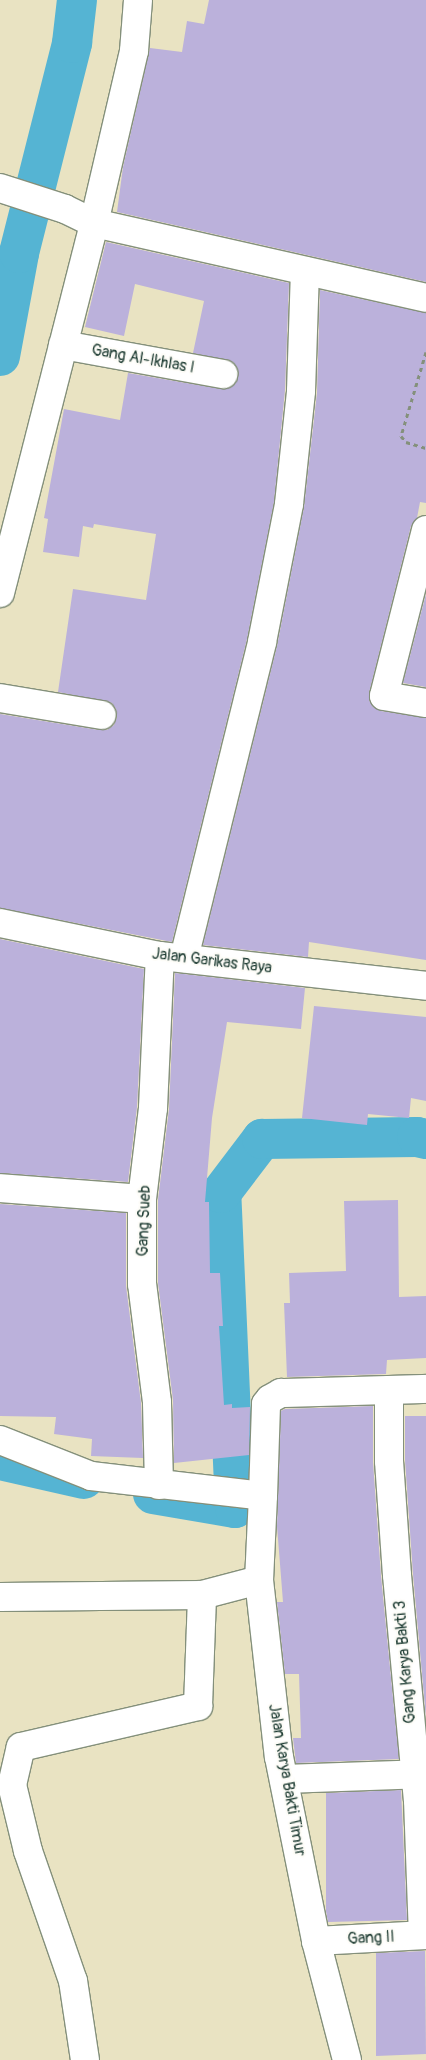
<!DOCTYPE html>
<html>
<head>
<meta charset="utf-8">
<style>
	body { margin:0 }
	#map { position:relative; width:426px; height:2060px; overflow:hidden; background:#e9e3c2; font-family:Pangolin,sans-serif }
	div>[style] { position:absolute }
	.canal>* { height:40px; margin:-20px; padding:0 20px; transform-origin:20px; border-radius:20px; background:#55b4d3 }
	.building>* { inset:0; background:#bbb1db }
	.path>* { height:3px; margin-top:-1.5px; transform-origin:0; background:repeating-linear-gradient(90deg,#84907b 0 4px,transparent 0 8px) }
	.roads { filter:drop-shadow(1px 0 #84907b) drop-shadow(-1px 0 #84907b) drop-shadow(0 1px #84907b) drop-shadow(0 -1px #84907b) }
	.minor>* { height:28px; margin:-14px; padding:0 14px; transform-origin:14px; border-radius:14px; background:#fff }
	span { translate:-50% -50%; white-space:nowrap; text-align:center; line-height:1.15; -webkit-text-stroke:4px #fdfcf7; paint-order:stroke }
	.street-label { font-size:16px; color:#1f3d34 }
</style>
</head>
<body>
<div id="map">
	<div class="canal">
		<i style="left:0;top:356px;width:105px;rotate:-79.5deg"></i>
		<i style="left:19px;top:253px;width:217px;rotate:-75.8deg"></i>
		<i style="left:72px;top:43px;width:43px;rotate:-83.4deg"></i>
		<i style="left:0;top:1460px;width:86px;rotate:12.7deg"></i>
		<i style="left:153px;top:1494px;width:83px;rotate:9.7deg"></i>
		<i style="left:235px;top:1508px;width:315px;rotate:-92.5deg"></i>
		<i style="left:221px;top:1193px;width:68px;rotate:-52.8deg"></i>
		<i style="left:262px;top:1139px;width:155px;rotate:-0.7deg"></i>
		<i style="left:417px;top:1137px;width:9px;rotate:13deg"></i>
	</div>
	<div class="building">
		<i style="clip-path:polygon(209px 0,426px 0,426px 282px,117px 212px,123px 167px,150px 48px,182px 52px,187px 21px,204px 24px)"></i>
		<i style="clip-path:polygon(106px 242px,289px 283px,285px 390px,274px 502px,247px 639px,172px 942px,0 908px,0 714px,99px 730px,107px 730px,114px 725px,117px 717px,116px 709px,112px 703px,58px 692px,73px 589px,146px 600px,156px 534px,94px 524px,93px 528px,83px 526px,79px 557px,43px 552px,48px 519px,44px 518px,64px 409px,120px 420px,128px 373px,221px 389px,229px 388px,235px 384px,238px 376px,237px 368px,233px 362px,193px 353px,204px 301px,135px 284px,124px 336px,85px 327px)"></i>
		<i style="clip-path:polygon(320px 290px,426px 313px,426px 503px,420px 502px,417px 518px,411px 526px,369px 693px,369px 700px,373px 707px,381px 711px,426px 718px,426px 960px,309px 942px,308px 957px,203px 945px,277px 646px,304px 507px,317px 393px)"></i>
		<i style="clip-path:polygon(426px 594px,426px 687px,403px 683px)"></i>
		<i style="clip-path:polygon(0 939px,144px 969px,137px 1107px,128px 1182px,0 1173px)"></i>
		<i style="clip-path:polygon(175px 973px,305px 988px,301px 1029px,227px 1022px,212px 1118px,205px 1202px,209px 1202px,210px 1273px,220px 1273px,223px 1326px,219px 1326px,224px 1405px,232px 1404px,232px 1408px,250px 1407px,249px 1455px,174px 1463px,173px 1400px,158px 1283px,158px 1200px,169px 1109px)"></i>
		<i style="clip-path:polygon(314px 1006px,426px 1017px,426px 1101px,411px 1098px,409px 1118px,368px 1114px,367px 1125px,302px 1118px)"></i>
		<i style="clip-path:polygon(398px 1200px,399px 1297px,426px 1296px,426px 1358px,387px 1360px,386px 1374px,287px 1377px,284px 1303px,290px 1303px,289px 1273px,346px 1271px,344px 1201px)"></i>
		<i style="clip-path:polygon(0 1204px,126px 1213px,126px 1286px,141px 1403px,143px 1458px,91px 1456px,92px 1439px,54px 1434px,56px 1417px,0 1416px)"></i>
		<i style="clip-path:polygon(373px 1406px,373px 1462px,381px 1576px,399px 1759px,296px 1763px,293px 1738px,301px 1738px,299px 1674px,285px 1674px,277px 1602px,283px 1602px,277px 1526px,281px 1411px,285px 1409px)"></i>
		<i style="clip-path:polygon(405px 1416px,426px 1416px,426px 1718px,413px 1574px,405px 1460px)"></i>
		<i style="clip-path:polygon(401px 1790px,407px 1920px,328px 1922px,326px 1911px,326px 1793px)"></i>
		<i style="clip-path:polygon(425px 1951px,426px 2054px,376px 2056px,376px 1953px)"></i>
	</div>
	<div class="path">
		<i style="left:426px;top:352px;width:88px;rotate:106.6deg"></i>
		<i style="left:401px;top:436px;width:8px;rotate:50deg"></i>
		<i style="left:406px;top:442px;width:21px;rotate:17deg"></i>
	</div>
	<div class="roads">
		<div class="minor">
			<i style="left:0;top:188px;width:68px;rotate:17.9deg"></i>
			<i style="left:65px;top:209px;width:32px;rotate:26deg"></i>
			<i style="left:94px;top:223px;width:340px;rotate:12.7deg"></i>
			<i style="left:63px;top:345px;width:163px;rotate:10.3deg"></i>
			<i style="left:426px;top:530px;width:171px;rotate:104.2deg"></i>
			<i style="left:384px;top:696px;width:43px;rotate:9.5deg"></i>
			<i style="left:0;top:593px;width:382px;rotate:-75.7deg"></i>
			<i style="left:94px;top:223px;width:177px;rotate:-76.9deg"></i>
			<i style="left:134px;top:51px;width:51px;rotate:-85.5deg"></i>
			<i style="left:0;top:698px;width:103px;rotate:9.5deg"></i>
			<i style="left:0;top:923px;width:163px;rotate:11.7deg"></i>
			<i style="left:160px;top:956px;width:268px;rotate:6.4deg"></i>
			<i style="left:184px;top:958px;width:325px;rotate:-76.1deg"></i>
			<i style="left:262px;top:642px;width:141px;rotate:-78.9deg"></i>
			<i style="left:289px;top:504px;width:114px;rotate:-83.9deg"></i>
			<i style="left:301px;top:391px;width:120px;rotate:-88.1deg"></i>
			<i style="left:0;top:1188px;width:142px;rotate:4.4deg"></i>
			<i style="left:389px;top:1390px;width:71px;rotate:90deg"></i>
			<i style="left:389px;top:1461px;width:114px;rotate:86deg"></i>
			<i style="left:397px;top:1575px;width:226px;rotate:84.7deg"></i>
			<i style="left:418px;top:1800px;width:135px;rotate:87.9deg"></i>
			<i style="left:0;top:1440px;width:98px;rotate:21.6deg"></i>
			<i style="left:91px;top:1476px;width:173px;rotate:6.6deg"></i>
			<i style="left:263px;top:1496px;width:84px;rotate:92.7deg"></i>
			<i style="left:259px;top:1580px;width:178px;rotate:83.6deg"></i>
			<i style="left:279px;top:1757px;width:188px;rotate:78.6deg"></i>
			<i style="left:316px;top:1941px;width:123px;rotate:75.4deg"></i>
			<i style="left:159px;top:1485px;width:83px;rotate:-91.4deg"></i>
			<i style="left:157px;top:1402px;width:119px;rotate:-97.2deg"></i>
			<i style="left:142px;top:1284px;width:85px;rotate:-90deg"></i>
			<i style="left:142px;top:1199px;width:92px;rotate:-83.1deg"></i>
			<i style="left:153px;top:1108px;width:152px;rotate:-87.4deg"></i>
			<i style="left:263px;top:1496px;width:92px;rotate:-88.1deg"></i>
			<i style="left:266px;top:1404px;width:6px;rotate:-51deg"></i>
			<i style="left:270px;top:1399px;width:13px;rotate:-29deg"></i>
			<i style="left:281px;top:1393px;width:145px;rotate:-1.6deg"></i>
			<i style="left:0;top:1597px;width:202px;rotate:-0.6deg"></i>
			<i style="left:202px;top:1595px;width:59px;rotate:-14.7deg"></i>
			<i style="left:284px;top:1779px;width:142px;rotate:-2deg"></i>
			<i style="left:316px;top:1941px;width:110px;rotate:-3.1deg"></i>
			<i style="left:85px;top:2060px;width:80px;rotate:-98.6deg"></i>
			<i style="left:73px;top:1981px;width:138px;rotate:-109.1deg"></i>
			<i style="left:28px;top:1851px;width:68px;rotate:-103.6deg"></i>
			<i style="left:12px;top:1785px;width:39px;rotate:-77deg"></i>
			<i style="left:21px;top:1747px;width:182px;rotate:-13deg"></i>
			<i style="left:198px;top:1706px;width:111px;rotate:-87.9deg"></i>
		</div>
	</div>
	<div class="street-label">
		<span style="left:143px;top:359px;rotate:10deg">Gang Al-Ikhlas I</span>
		<span style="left:212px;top:961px;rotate:7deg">Jalan Garikas Raya</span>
		<span style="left:144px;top:1221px;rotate:-88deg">Gang Sueb</span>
		<span style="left:405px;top:1662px;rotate:-95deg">Gang Karya Bakti 3</span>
		<span style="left:287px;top:1780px;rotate:80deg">Jalan Karya Bakti Timur</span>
		<span style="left:371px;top:1938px;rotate:-3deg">Gang II</span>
	</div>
</div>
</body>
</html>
